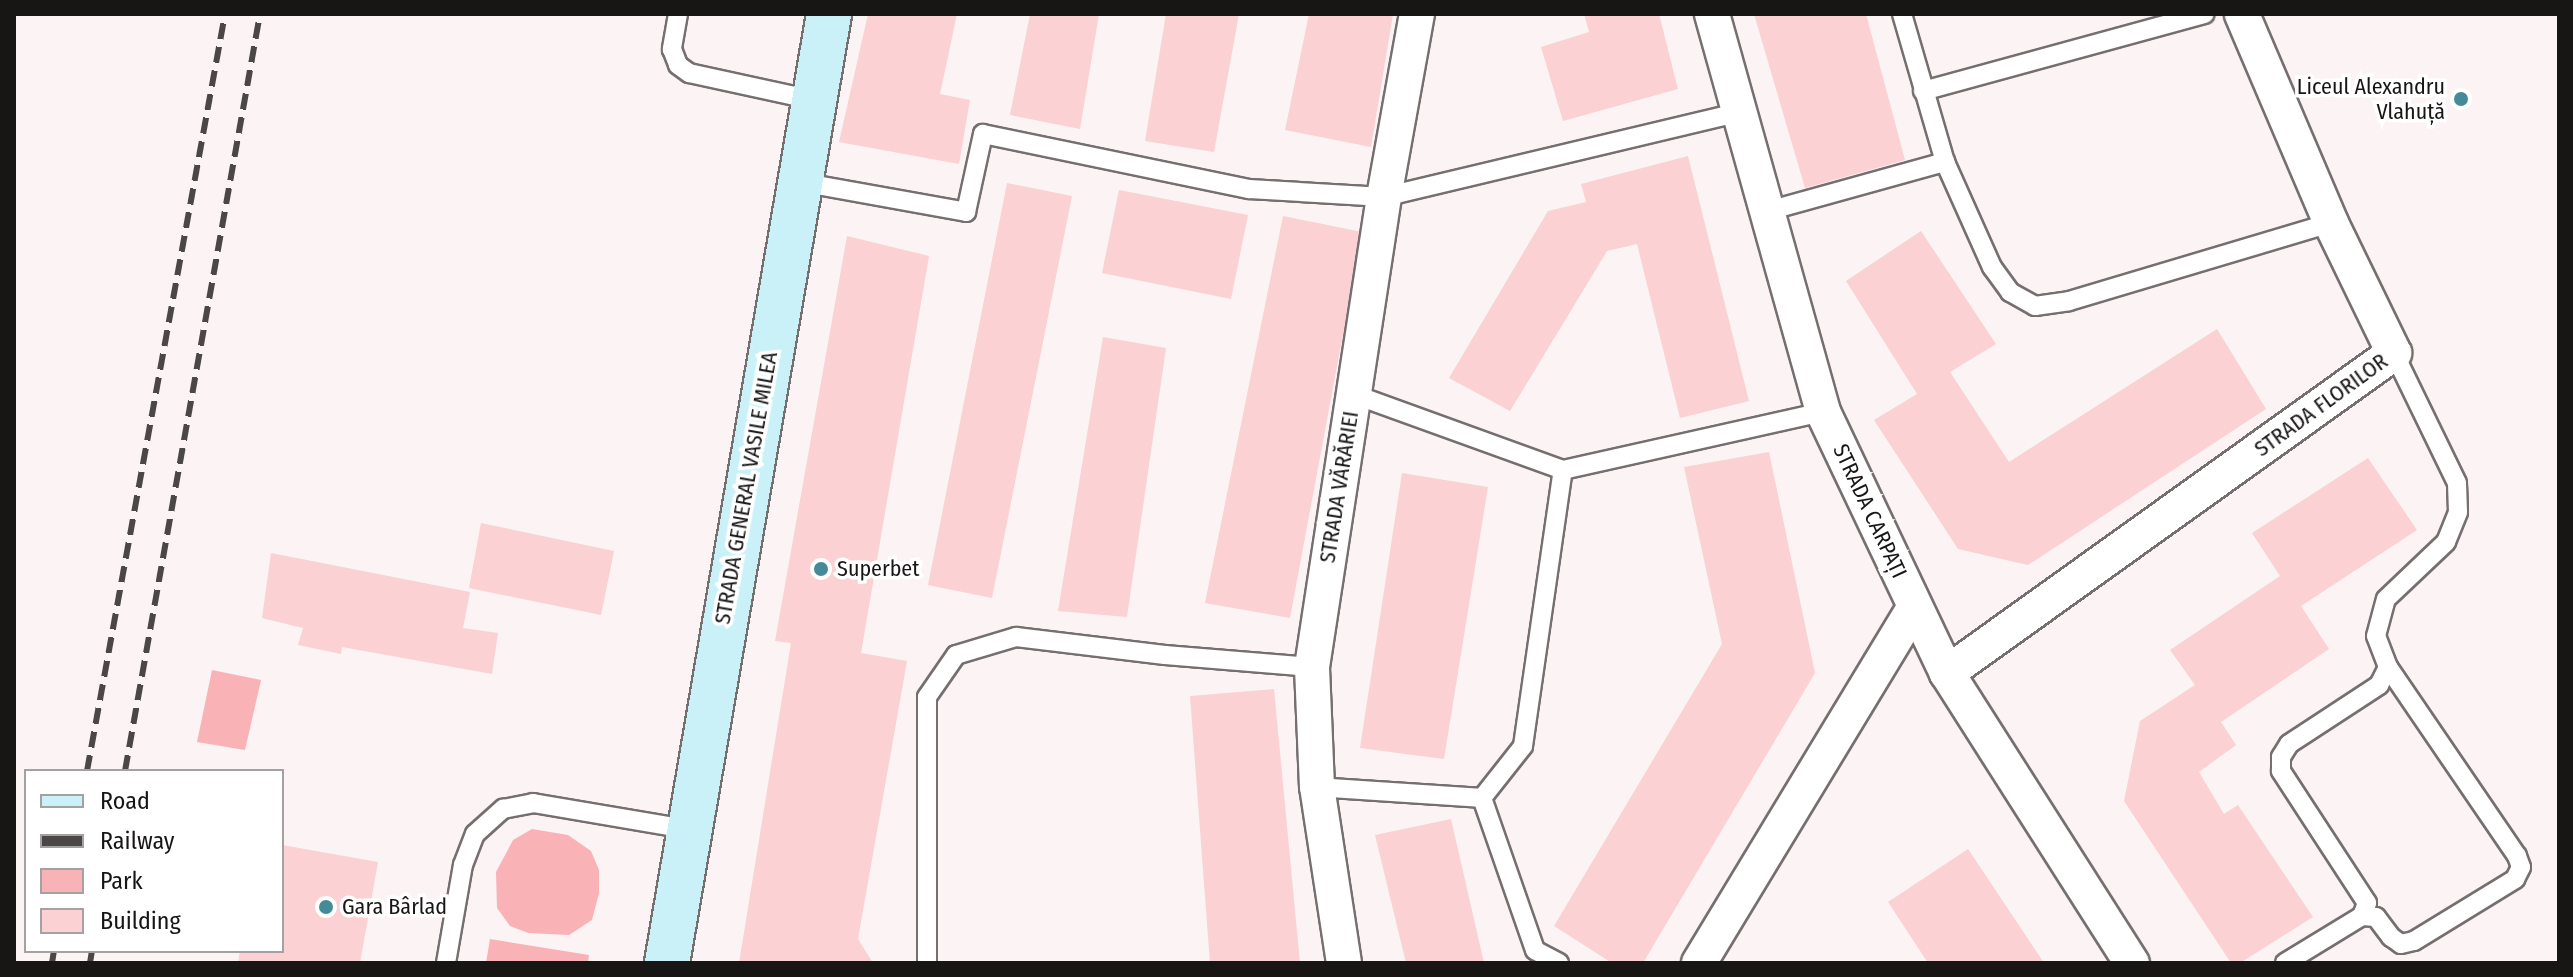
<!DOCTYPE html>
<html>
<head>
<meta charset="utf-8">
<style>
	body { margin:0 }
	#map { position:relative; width:2573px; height:977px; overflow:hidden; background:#fbf3f4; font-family:"Fira Sans Condensed",sans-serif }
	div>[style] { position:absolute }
	.green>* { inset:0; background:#f9b3b7 }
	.building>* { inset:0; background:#fbd1d3 }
	.roads { filter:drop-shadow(2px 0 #766f6f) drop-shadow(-2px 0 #766f6f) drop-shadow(0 2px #766f6f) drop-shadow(0 -2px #766f6f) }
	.service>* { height:18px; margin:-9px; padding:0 9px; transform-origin:9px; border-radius:9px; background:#fff }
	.minor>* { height:34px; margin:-17px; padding:0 17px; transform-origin:17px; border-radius:17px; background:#fff }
	.secondary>* { height:44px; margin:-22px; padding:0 22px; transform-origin:22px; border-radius:22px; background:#caf1f8 }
	.rail>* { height:6px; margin-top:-3px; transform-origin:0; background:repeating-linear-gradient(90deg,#4b4747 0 16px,transparent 0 24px) }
	.dots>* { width:22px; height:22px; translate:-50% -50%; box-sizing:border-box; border:4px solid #fff; border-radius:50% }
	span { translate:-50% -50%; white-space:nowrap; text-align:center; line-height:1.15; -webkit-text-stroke:7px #fff; paint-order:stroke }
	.poi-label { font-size:22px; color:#181515 }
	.right { translate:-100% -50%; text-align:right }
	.left { translate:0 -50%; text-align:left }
	.street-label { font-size:22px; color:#181515 }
	.frame { position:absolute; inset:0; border:16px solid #181515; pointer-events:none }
	.legend { position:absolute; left:24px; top:769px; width:260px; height:184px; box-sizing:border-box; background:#fff; border:2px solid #a3a1a1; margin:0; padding:10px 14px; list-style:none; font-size:24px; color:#181515 }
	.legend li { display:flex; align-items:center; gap:16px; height:40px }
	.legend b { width:40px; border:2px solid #a3a1a1 }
</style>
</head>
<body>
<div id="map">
	<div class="green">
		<i style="clip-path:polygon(212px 670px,261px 680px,245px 750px,197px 742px)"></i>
		<i style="clip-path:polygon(532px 829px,568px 835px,591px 851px,599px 870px,599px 893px,592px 920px,569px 935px,528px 933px,510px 926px,497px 908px,496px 872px,513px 840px)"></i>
		<i style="clip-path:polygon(490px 939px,589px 955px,588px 963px,486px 963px)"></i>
	</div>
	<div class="building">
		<i style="clip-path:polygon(868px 14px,957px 14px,940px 94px,970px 100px,959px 164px,839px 142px)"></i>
		<i style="clip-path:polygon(1030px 14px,1099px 14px,1080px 129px,1010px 115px)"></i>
		<i style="clip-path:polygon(1166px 14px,1239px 14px,1214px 152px,1145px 141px)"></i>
		<i style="clip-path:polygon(1309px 14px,1393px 14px,1371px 147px,1285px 130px)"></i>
		<i style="clip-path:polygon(1584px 14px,1659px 14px,1678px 89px,1563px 121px,1541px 47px,1589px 32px)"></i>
		<i style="clip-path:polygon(1754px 14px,1866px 14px,1905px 160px,1805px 188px)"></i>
		<i style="clip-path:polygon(1688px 156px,1749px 401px,1680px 418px,1637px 244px,1607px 251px,1510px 411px,1449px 378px,1548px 211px,1586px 202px,1581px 184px)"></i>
		<i style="clip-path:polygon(1007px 183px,1072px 196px,992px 598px,928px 585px)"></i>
		<i style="clip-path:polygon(1119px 190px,1248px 215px,1231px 299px,1102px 273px)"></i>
		<i style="clip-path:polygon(1283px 216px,1362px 232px,1290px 618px,1205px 603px)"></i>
		<i style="clip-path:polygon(1921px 231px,1996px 344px,1950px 372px,2009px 462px,2217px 329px,2266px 409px,2028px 565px,1958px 549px,1874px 420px,1917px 394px,1846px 281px)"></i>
		<i style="clip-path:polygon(847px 236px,929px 256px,861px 653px,907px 661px,858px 939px,873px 963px,739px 963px,791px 643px,775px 641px)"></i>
		<i style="clip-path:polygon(1103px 337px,1166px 348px,1127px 617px,1058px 611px)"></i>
		<i style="clip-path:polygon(1769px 452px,1815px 673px,1643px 963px,1612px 963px,1554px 926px,1722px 644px,1684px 467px)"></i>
		<i style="clip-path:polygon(2368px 458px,2417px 530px,2301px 606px,2329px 649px,2221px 722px,2236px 745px,2199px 772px,2224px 814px,2238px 805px,2313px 917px,2240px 963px,2231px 963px,2124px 801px,2140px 721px,2195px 685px,2170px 650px,2280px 576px,2252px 533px)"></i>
		<i style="clip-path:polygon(1402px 473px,1488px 487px,1444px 759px,1360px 748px)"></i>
		<i style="clip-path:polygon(481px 523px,614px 551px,601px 615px,469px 588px)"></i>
		<i style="clip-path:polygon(271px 553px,470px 592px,463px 628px,498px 633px,492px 674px,342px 647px,341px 654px,298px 645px,303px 628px,262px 618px)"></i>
		<i style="clip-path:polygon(1274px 689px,1300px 963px,1210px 963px,1190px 696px)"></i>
		<i style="clip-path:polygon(1451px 819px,1484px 963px,1406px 963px,1375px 835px)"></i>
		<i style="clip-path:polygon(282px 845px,378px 862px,360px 963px,238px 963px,240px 951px,282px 951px)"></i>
		<i style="clip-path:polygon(1968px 849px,2044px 963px,1928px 963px,1888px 902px)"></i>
	</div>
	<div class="roads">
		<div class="service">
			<i style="left:678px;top:14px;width:36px;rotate:100deg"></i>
			<i style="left:672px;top:49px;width:17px;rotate:69deg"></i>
			<i style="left:678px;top:65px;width:14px;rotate:36deg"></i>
			<i style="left:689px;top:73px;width:127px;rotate:12.3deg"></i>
			<i style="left:1902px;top:14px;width:154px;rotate:73.8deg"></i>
			<i style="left:1945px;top:162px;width:115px;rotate:65.9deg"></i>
			<i style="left:1992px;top:267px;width:31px;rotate:54deg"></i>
			<i style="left:2010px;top:292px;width:29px;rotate:29deg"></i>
			<i style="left:2035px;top:306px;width:34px;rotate:-8deg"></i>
			<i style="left:2069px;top:301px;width:273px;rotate:-16.6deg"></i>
			<i style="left:1923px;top:91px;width:292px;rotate:-15.3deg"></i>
			<i style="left:800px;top:182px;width:169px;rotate:10.2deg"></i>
			<i style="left:966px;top:212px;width:80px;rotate:-77.7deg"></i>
			<i style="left:983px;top:134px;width:272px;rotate:11.7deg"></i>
			<i style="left:1249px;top:189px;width:135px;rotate:3.4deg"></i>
			<i style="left:1384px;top:197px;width:363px;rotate:-13.4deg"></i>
			<i style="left:1768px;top:211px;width:184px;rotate:-15.5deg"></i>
			<i style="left:1353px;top:394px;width:223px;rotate:19.9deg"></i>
			<i style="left:1563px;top:470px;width:266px;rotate:-12.6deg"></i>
			<i style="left:1317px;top:787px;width:165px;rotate:3.8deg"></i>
			<i style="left:2362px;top:916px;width:14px;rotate:-69deg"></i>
			<i style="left:2367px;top:903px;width:158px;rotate:-123.1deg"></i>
			<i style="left:2281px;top:771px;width:14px;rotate:-90deg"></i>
			<i style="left:2281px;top:757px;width:15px;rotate:-58deg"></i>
			<i style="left:2289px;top:744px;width:108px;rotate:-33.2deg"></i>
			<i style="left:2379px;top:685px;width:20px;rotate:-63deg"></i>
			<i style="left:446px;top:963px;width:99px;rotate:-80.2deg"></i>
			<i style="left:463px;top:865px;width:33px;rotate:-69deg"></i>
			<i style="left:475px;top:834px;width:38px;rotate:-42deg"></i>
			<i style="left:503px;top:809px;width:31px;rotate:-11deg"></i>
			<i style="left:533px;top:803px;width:156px;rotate:9.6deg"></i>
			<i style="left:927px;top:963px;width:266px;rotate:-90deg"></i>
			<i style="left:927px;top:697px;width:51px;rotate:-55.4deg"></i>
			<i style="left:956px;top:655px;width:63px;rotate:-16.7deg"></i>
			<i style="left:1016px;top:637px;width:150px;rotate:6.9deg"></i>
			<i style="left:1165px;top:655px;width:147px;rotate:4.7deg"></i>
			<i style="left:1559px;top:963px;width:27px;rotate:-152deg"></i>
			<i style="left:1535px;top:950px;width:161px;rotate:-109.2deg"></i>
			<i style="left:1482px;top:798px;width:66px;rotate:-51.7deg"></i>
			<i style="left:1523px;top:746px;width:279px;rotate:-81.8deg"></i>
			<i style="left:2285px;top:963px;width:90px;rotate:-31.4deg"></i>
			<i style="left:2362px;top:916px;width:14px;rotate:4deg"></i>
			<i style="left:2376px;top:917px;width:25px;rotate:53deg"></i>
			<i style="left:2391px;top:937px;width:12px;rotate:35deg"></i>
			<i style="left:2401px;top:944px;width:13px;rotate:-13deg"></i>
			<i style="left:2414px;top:941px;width:119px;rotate:-31.5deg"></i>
			<i style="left:2515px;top:879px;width:13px;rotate:-63deg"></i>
			<i style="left:2521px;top:867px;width:12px;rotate:-110deg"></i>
			<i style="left:2517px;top:856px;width:229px;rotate:-124.3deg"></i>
			<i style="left:2388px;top:667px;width:33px;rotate:-111deg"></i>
			<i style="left:2376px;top:636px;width:38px;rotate:-75deg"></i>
			<i style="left:2386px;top:599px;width:83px;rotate:-43.5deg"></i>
			<i style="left:2446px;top:542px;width:32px;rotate:-68deg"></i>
			<i style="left:2458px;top:512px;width:29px;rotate:-92deg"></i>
			<i style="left:2457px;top:483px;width:144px;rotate:-115.9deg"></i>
		</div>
		<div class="minor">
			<i style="left:1712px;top:14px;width:413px;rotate:74.4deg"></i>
			<i style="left:1823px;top:412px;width:289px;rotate:64.6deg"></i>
			<i style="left:1947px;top:673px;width:344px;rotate:57.5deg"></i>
			<i style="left:1947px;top:673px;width:550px;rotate:-35.6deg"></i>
			<i style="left:2394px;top:353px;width:144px;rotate:-115.9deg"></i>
			<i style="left:2331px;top:223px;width:227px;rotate:-113.1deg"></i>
			<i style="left:1344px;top:963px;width:178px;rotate:-98.7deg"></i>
			<i style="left:1317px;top:787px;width:120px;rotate:-92.4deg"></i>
			<i style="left:1312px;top:667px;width:475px;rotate:-81.3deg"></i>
			<i style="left:1384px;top:197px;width:186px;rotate:-79.8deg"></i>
			<i style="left:1699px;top:963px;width:415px;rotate:-58.8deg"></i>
		</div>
		<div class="secondary">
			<i style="left:667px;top:963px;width:963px;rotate:-80.31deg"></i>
		</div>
	</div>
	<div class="rail">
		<i style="left:87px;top:771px;width:769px;rotate:-79.67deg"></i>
		<i style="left:125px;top:771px;width:769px;rotate:-79.89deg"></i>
		<i style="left:52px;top:963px;width:12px;rotate:-81deg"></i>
		<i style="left:90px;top:963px;width:12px;rotate:-81deg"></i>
	</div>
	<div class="dots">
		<i style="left:2461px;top:99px;background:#458a97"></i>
		<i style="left:821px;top:569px;background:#458a97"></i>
		<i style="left:326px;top:907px;background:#458a97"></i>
	</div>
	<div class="poi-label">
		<span class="right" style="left:2445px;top:99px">Liceul Alexandru<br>Vlahuță</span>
		<span class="left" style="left:837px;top:569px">Superbet</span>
		<span class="left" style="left:342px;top:907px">Gara Bârlad</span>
	</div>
	<div class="street-label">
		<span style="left:2321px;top:405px;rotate:-36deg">STRADA FLORILOR</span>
		<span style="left:1339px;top:487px;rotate:-81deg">STRADA VĂRĂRIEI</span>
		<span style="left:746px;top:488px;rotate:-80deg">STRADA GENERAL VASILE MILEA</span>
		<span style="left:1870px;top:511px;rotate:65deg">STRADA CARPAȚI</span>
	</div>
	<div class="frame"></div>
	<ul class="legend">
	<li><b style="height:10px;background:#caf1f8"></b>Road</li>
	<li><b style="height:10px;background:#4b4747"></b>Railway</li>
	<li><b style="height:22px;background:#f9b3b7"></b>Park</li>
	<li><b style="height:22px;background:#fbd1d3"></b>Building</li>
	</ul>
</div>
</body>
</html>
